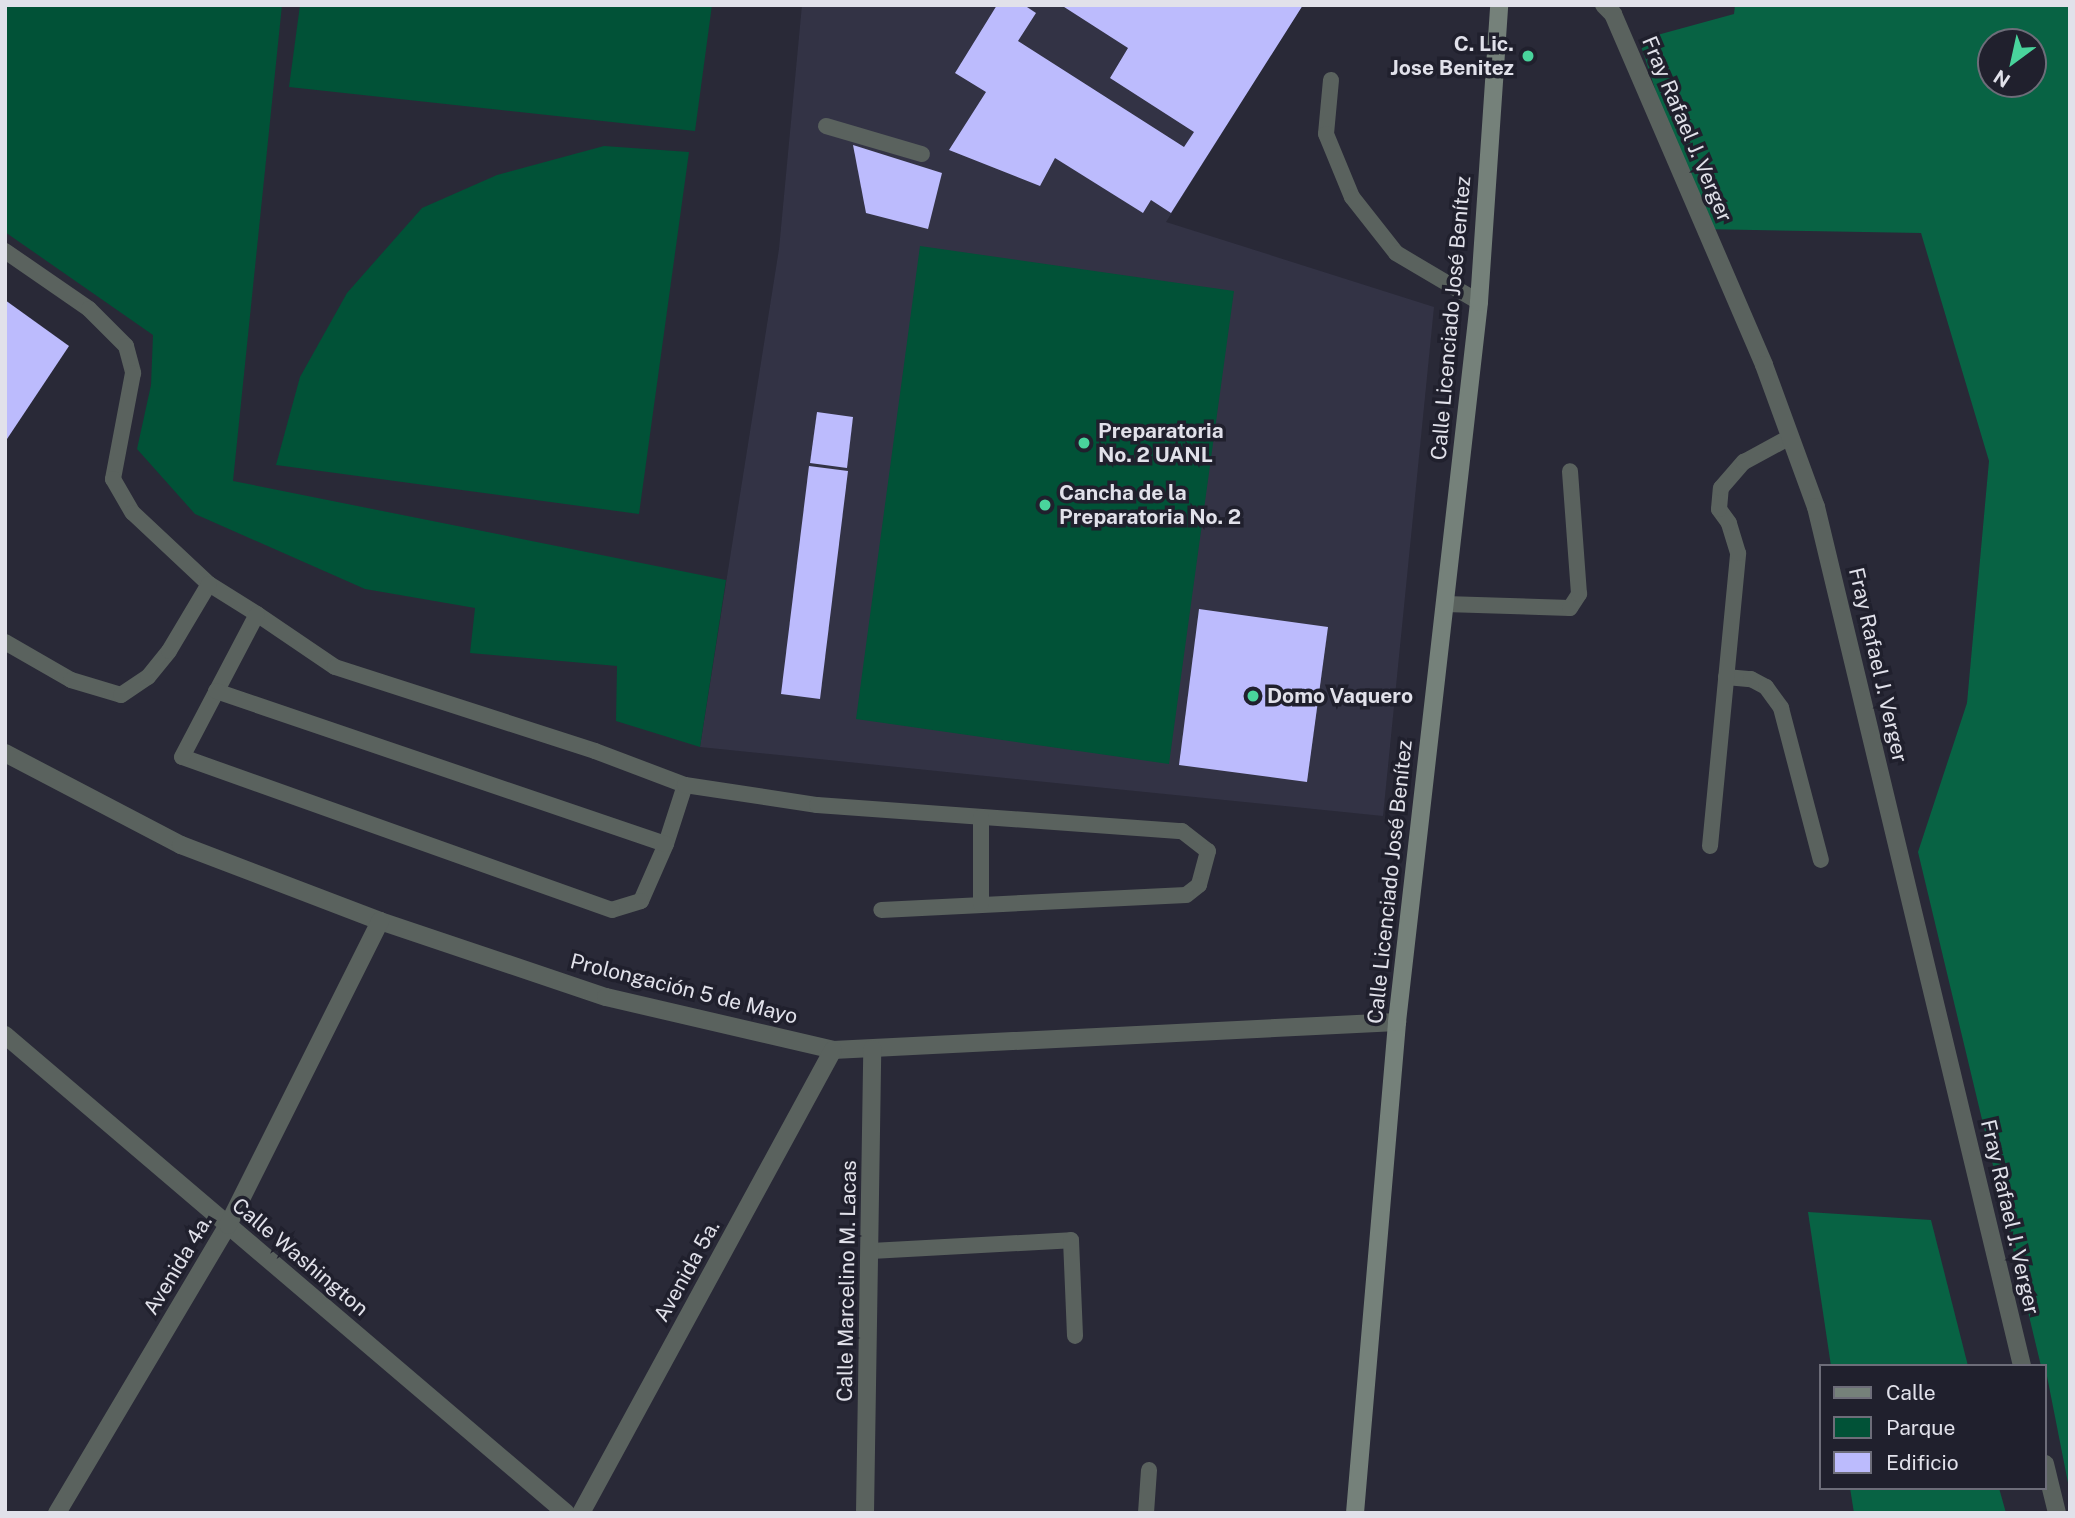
<!DOCTYPE html>
<html>
<head>
<meta charset="utf-8">
<style>
	body { margin:0 }
	#map { position:relative; width:2075px; height:1518px; overflow:hidden; background:#292937; font-family:"Public Sans",sans-serif }
	div>[style] { position:absolute }
	.built>* { inset:0; background:#333345 }
	.green>* { inset:0; background:#015237 }
	.forest>* { inset:0; background:#086344 }
	.building>* { inset:0; background:#bcbbfd }
	.lane>* { height:16px; margin:-8px; padding:0 8px; transform-origin:8px; border-radius:8px; background:#5a625e }
	.street>* { height:18px; margin:-9px; padding:0 9px; transform-origin:9px; border-radius:9px; background:#5a625e }
	.secondary>* { height:18px; margin:-9px; padding:0 9px; transform-origin:9px; border-radius:9px; background:#75817a }
	.dots>* { width:19px; height:19px; translate:-50% -50%; box-sizing:border-box; border:4px solid #20202d; border-radius:50% }
	span { translate:-50% -50%; white-space:nowrap; text-align:center; line-height:1.15; -webkit-text-stroke:7px #20202d; paint-order:stroke }
	.poi-label { font-size:21px; color:#e1e1ea; font-weight:700 }
	.right { translate:-100% -50%; text-align:right }
	.left { translate:0 -50%; text-align:left }
	.street-label { font-size:21px; color:#e1e1ea }
	.frame { position:absolute; inset:0; border:7px solid #e1e1ea; pointer-events:none }
	.legend { position:absolute; left:1819px; top:1364px; width:228px; height:126px; box-sizing:border-box; background:#20202d; border:2px solid #6d6d79; margin:0; padding:9px 12px; list-style:none; font-size:21px; color:#e1e1ea }
	.legend li { display:flex; align-items:center; gap:14px; height:35px }
	.legend b { width:35px; border:2px solid #6d6d79 }
	.north { position:absolute; left:1977px; top:28px; width:70px; height:70px; box-sizing:border-box; background:#20202d; border:2px solid #6d6d79; border-radius:50%; rotate:213deg; font-size:19px; font-weight:700; line-height:28px; text-align:center; color:#e1e1ea }
	.north::after { content:''; display:block; margin:auto; width:24px; height:32px; background:#49d49c; clip-path:polygon(50% 0,100% 100%,50% 72%,0 100%) }
</style>
</head>
<body>
<div id="map">
	<div class="built">
		<i style="clip-path:polygon(802px 5px,1303px 5px,1166px 222px,1434px 307px,1383px 816px,700px 747px,779px 249px)"></i>
	</div>
	<div class="green">
		<i style="clip-path:polygon(5px 5px,282px 5px,233px 481px,726px 580px,700px 747px,616px 721px,617px 666px,470px 653px,475px 608px,365px 589px,195px 514px,137px 449px,151px 385px,153px 335px,5px 232px)"></i>
		<i style="clip-path:polygon(300px 5px,712px 5px,695px 131px,289px 87px)"></i>
		<i style="clip-path:polygon(604px 146px,689px 152px,639px 514px,276px 465px,300px 377px,347px 293px,422px 208px,497px 175px)"></i>
		<i style="clip-path:polygon(920px 246px,1234px 291px,1169px 764px,856px 719px)"></i>
	</div>
	<div class="forest">
		<i style="clip-path:polygon(evenodd,1735px 5px,2070px 5px,2070px 1493px,2045px 1366px,2041px 1366px,1918px 852px,1967px 703px,1989px 461px,1921px 233px,1701px 229px,1639px 40px,1734px 14px,1735px 5px,1991px 42px,2033px 42px,2033px 84px,1991px 84px,1991px 42px)"></i>
		<i style="clip-path:polygon(1808px 1212px,1931px 1220px,1968px 1366px,1831px 1366px)"></i>
		<i style="clip-path:polygon(1850px 1488px,1999px 1488px,2006px 1513px,1854px 1513px)"></i>
	</div>
	<div class="building">
		<i style="clip-path:polygon(997px 5px,1024px 5px,1036px 13px,1018px 41px,1184px 147px,1194px 132px,1110px 78px,1128px 48px,1061px 5px,1303px 5px,1171px 213px,1151px 200px,1143px 213px,1055px 158px,1040px 186px,949px 150px,986px 92px,955px 73px)"></i>
		<i style="clip-path:polygon(853px 145px,942px 173px,928px 229px,866px 213px)"></i>
		<i style="clip-path:polygon(5px 300px,69px 346px,5px 442px)"></i>
		<i style="clip-path:polygon(817px 412px,853px 417px,847px 468px,810px 463px)"></i>
		<i style="clip-path:polygon(809px 466px,848px 471px,820px 699px,781px 694px)"></i>
		<i style="clip-path:polygon(1199px 609px,1328px 627px,1307px 782px,1179px 765px)"></i>
	</div>
	<div class="lane">
		<i style="left:1331px;top:80px;width:54px;rotate:95.3deg"></i>
		<i style="left:1326px;top:134px;width:68px;rotate:67.6deg"></i>
		<i style="left:1352px;top:197px;width:71px;rotate:51.8deg"></i>
		<i style="left:1396px;top:253px;width:96px;rotate:30.6deg"></i>
		<i style="left:826px;top:126px;width:100px;rotate:16.3deg"></i>
		<i style="left:5px;top:251px;width:102px;rotate:34.6deg"></i>
		<i style="left:89px;top:309px;width:52px;rotate:45deg"></i>
		<i style="left:126px;top:346px;width:28px;rotate:75deg"></i>
		<i style="left:133px;top:373px;width:108px;rotate:100.7deg"></i>
		<i style="left:113px;top:479px;width:39px;rotate:60deg"></i>
		<i style="left:133px;top:513px;width:104px;rotate:43.1deg"></i>
		<i style="left:209px;top:584px;width:57px;rotate:32deg"></i>
		<i style="left:257px;top:614px;width:94px;rotate:34.2deg"></i>
		<i style="left:335px;top:667px;width:273px;rotate:17.9deg"></i>
		<i style="left:595px;top:751px;width:96px;rotate:20.7deg"></i>
		<i style="left:685px;top:785px;width:62px;rotate:107.9deg"></i>
		<i style="left:666px;top:844px;width:62px;rotate:113.7deg"></i>
		<i style="left:641px;top:901px;width:30px;rotate:163deg"></i>
		<i style="left:612px;top:910px;width:456px;rotate:-160.4deg"></i>
		<i style="left:182px;top:757px;width:161px;rotate:-62.3deg"></i>
		<i style="left:1445px;top:604px;width:125px;rotate:1.8deg"></i>
		<i style="left:1570px;top:608px;width:17px;rotate:-57deg"></i>
		<i style="left:1579px;top:594px;width:123px;rotate:-94.2deg"></i>
		<i style="left:5px;top:642px;width:76px;rotate:29.9deg"></i>
		<i style="left:71px;top:680px;width:52px;rotate:16.7deg"></i>
		<i style="left:121px;top:695px;width:32px;rotate:-34deg"></i>
		<i style="left:148px;top:677px;width:33px;rotate:-51deg"></i>
		<i style="left:169px;top:651px;width:78px;rotate:-59.2deg"></i>
		<i style="left:1726px;top:677px;width:25px;rotate:5deg"></i>
		<i style="left:1751px;top:679px;width:17px;rotate:28deg"></i>
		<i style="left:1766px;top:687px;width:26px;rotate:54deg"></i>
		<i style="left:1781px;top:708px;width:157px;rotate:75.3deg"></i>
		<i style="left:216px;top:691px;width:475px;rotate:18.8deg"></i>
		<i style="left:685px;top:785px;width:134px;rotate:8.6deg"></i>
		<i style="left:817px;top:805px;width:366px;rotate:4.1deg"></i>
		<i style="left:1182px;top:831px;width:33px;rotate:38deg"></i>
		<i style="left:1208px;top:851px;width:35px;rotate:105deg"></i>
		<i style="left:1199px;top:885px;width:16px;rotate:142deg"></i>
		<i style="left:1186px;top:895px;width:305px;rotate:177.2deg"></i>
		<i style="left:1710px;top:846px;width:294px;rotate:-84.5deg"></i>
		<i style="left:1738px;top:553px;width:31px;rotate:-107deg"></i>
		<i style="left:1729px;top:523px;width:17px;rotate:-126deg"></i>
		<i style="left:1719px;top:509px;width:21px;rotate:-85deg"></i>
		<i style="left:1721px;top:488px;width:35px;rotate:-49deg"></i>
		<i style="left:1744px;top:462px;width:52px;rotate:-28.5deg"></i>
		<i style="left:981px;top:904px;width:87px;rotate:-90deg"></i>
		<i style="left:871px;top:1251px;width:200px;rotate:-3.1deg"></i>
		<i style="left:1071px;top:1240px;width:96px;rotate:87.6deg"></i>
		<i style="left:1146px;top:1513px;width:43px;rotate:-86deg"></i>
	</div>
	<div class="street">
		<i style="left:1604px;top:5px;width:13px;rotate:45deg"></i>
		<i style="left:1613px;top:14px;width:382px;rotate:66.7deg"></i>
		<i style="left:1764px;top:365px;width:151px;rotate:69.9deg"></i>
		<i style="left:1816px;top:507px;width:883px;rotate:76.51deg"></i>
		<i style="left:5px;top:753px;width:199px;rotate:27.6deg"></i>
		<i style="left:181px;top:845px;width:213px;rotate:20.9deg"></i>
		<i style="left:380px;top:921px;width:238px;rotate:18.6deg"></i>
		<i style="left:606px;top:997px;width:233px;rotate:13.1deg"></i>
		<i style="left:833px;top:1050px;width:565px;rotate:-2.84deg"></i>
		<i style="left:5px;top:1035px;width:737px;rotate:40.43deg"></i>
		<i style="left:2045px;top:1464px;width:50px;rotate:76.2deg"></i>
		<i style="left:57px;top:1513px;width:335px;rotate:-59.3deg"></i>
		<i style="left:228px;top:1225px;width:340px;rotate:-63.4deg"></i>
		<i style="left:581px;top:1513px;width:527px;rotate:-61.44deg"></i>
		<i style="left:865px;top:1513px;width:464px;rotate:-89.1deg"></i>
	</div>
	<div class="secondary">
		<i style="left:1355px;top:1513px;width:493px;rotate:-85.1deg"></i>
		<i style="left:1397px;top:1022px;width:725px;rotate:-83.5deg"></i>
		<i style="left:1479px;top:302px;width:298px;rotate:-86.1deg"></i>
	</div>
	<div class="dots">
		<i style="left:1528px;top:56px;background:#49d49c"></i>
		<i style="left:1084px;top:443px;background:#49d49c"></i>
		<i style="left:1045px;top:505px;background:#49d49c"></i>
		<i style="left:1253px;top:696px;background:#49d49c"></i>
	</div>
	<div class="poi-label">
		<span class="right" style="left:1514px;top:56px">C. Lic.<br>Jose Benitez</span>
		<span class="left" style="left:1098px;top:443px">Preparatoria<br>No. 2 UANL</span>
		<span class="left" style="left:1059px;top:505px">Cancha de la<br>Preparatoria No. 2</span>
		<span class="left" style="left:1267px;top:696px">Domo Vaquero</span>
	</div>
	<div class="street-label">
		<span style="left:1687px;top:129px;rotate:67deg">Fray Rafael J. Verger</span>
		<span style="left:1451px;top:318px;rotate:-85deg">Calle Licenciado José Benítez</span>
		<span style="left:1878px;top:665px;rotate:77deg">Fray Rafael J. Verger</span>
		<span style="left:1390px;top:882px;rotate:-84deg">Calle Licenciado José Benítez</span>
		<span style="left:684px;top:989px;rotate:14deg">Prolongación 5 de Mayo</span>
		<span style="left:2010px;top:1217px;rotate:77deg">Fray Rafael J. Verger</span>
		<span style="left:300px;top:1257px;rotate:40deg">Calle Washington</span>
		<span style="left:178px;top:1265px;rotate:-59deg">Avenida 4a.</span>
		<span style="left:687px;top:1271px;rotate:-61deg">Avenida 5a.</span>
		<span style="left:847px;top:1281px;rotate:-89deg">Calle Marcelino M. Lacas</span>
	</div>
	<div class="frame"></div>
	<ul class="legend">
	<li><b style="height:9px;background:#75817a"></b>Calle</li>
	<li><b style="height:19px;background:#015237"></b>Parque</li>
	<li><b style="height:19px;background:#bcbbfd"></b>Edificio</li>
	</ul>
	<div class="north">N</div>
</div>
</body>
</html>
